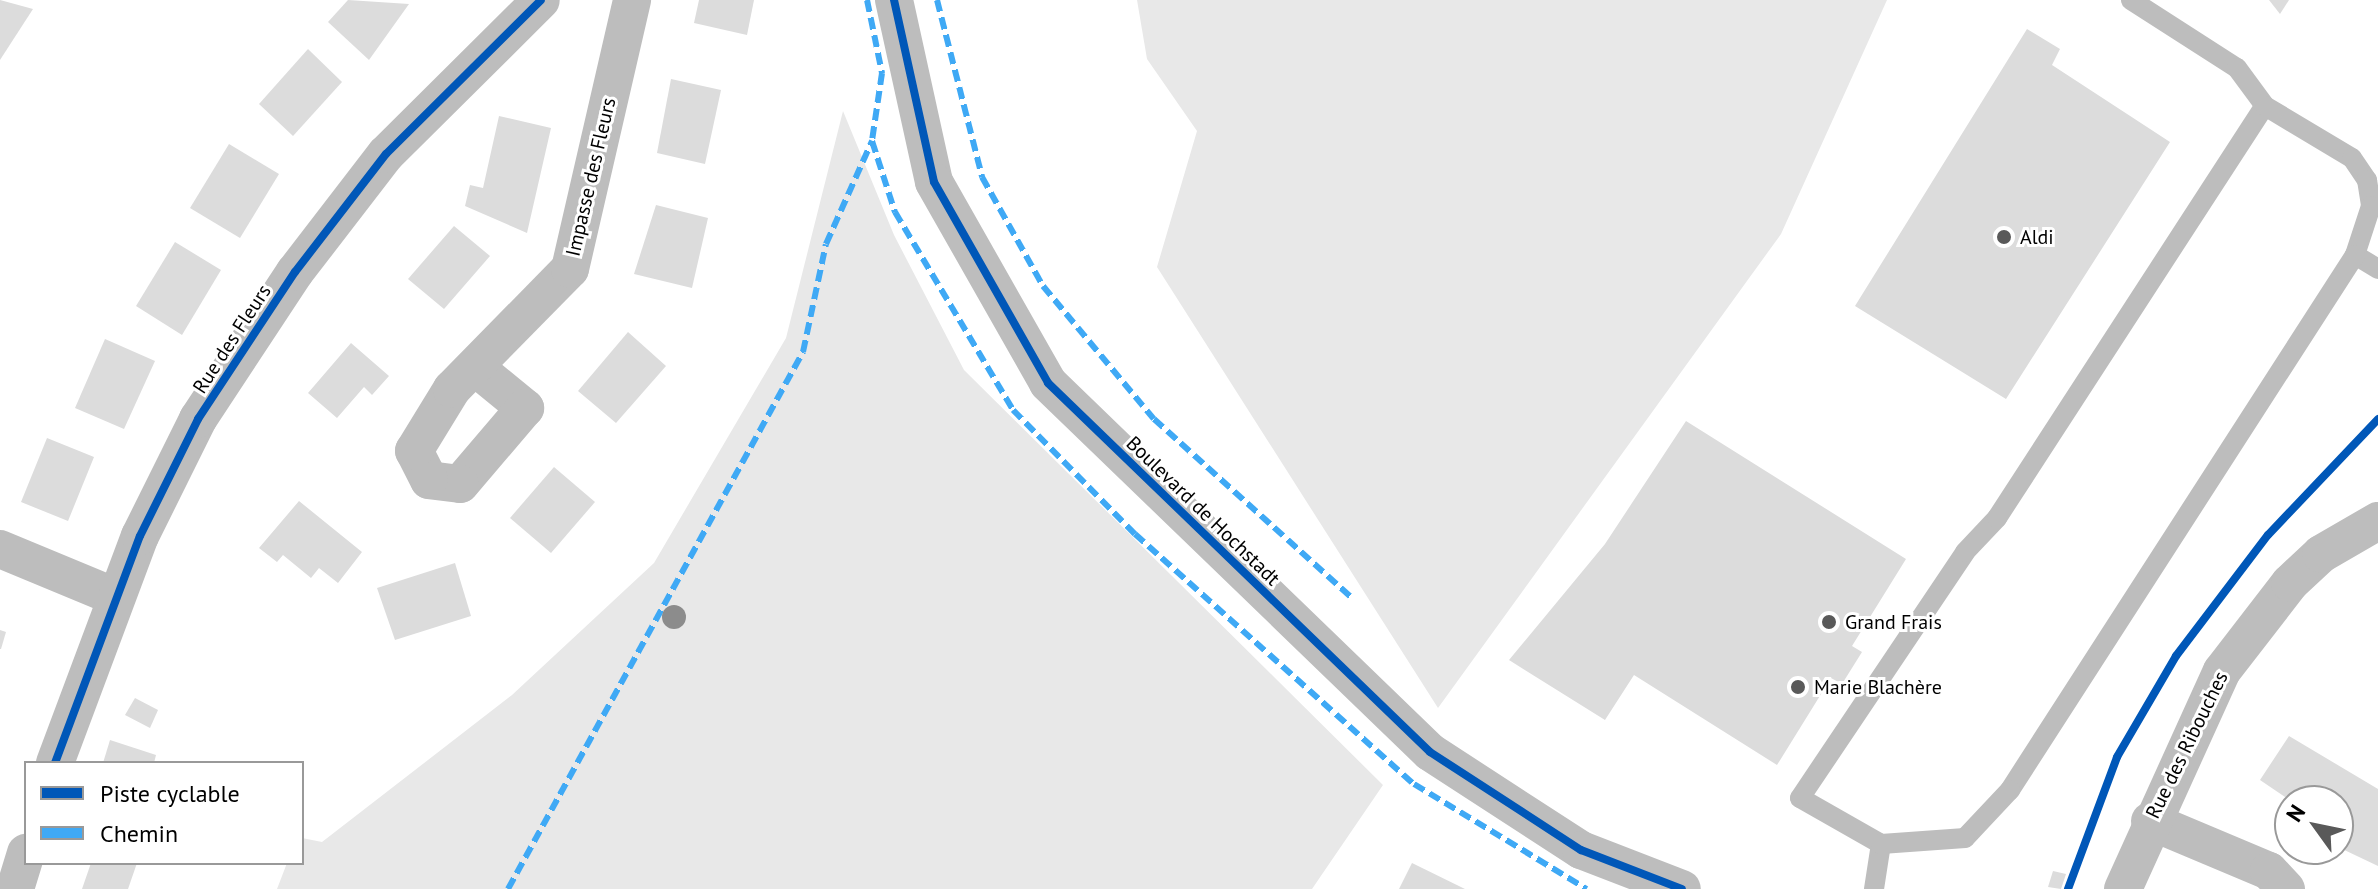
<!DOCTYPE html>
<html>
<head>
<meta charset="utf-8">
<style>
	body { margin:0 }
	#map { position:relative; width:2378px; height:889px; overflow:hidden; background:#fff; font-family:"PT Sans",sans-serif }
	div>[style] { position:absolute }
	.green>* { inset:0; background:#e8e8e8 }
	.building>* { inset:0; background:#dcdcdc }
	.service>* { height:20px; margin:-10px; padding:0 10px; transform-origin:10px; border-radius:10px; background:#bdbdbd }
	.minor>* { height:38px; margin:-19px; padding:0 19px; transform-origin:19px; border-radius:19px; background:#bdbdbd }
	.quiet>* { height:6px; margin-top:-3px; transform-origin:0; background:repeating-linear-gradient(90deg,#3fa9f5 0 12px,transparent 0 18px) }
	.cycleway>* { height:8px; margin:-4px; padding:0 4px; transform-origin:4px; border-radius:4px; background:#0057b8 }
	.trees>* { width:24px; height:24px; margin:-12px; border-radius:50%; background:#8c8c8c }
	.dots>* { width:22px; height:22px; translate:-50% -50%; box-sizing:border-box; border:4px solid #fff; border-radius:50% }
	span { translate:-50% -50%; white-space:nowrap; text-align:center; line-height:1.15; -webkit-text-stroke:6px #fff; paint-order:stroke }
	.street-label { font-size:20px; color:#000 }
	.poi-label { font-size:20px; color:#000 }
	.left { translate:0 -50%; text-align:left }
	.legend { position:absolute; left:24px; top:761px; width:280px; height:104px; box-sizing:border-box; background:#fff; border:2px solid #999; margin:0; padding:10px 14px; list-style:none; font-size:24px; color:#000 }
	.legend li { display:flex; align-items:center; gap:16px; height:40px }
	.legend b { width:40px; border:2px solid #999 }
	.north { position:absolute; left:2274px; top:785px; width:80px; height:80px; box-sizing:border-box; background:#fff; border:2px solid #999; border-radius:50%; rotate:303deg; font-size:22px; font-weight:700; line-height:32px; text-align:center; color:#000 }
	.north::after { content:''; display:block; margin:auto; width:28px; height:36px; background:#595959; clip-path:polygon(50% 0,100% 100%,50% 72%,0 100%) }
</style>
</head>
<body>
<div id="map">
	<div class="green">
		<i style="clip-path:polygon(1137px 0,1887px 0,1781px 234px,1438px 708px,1157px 267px,1197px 131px,1147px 59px)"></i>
		<i style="clip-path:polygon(843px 111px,894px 235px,964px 370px,1383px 785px,1312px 889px,277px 889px,287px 863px,302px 863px,302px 838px,322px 842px,512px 695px,654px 563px,786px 338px)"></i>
	</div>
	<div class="building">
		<i style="clip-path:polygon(0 0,33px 9px,0 60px)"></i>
		<i style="clip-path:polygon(348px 0,409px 4px,369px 60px,328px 22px)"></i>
		<i style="clip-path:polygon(699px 0,754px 0,747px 35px,694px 23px)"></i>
		<i style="clip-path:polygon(2269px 0,2289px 0,2280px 14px)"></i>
		<i style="clip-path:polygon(2027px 29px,2060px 49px,2052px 65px,2170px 142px,2006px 399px,1855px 306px)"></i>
		<i style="clip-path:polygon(308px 49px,342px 82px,293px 136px,259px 104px)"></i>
		<i style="clip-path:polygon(671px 79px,721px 90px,705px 164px,657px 153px)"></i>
		<i style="clip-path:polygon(499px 116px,551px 128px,527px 233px,465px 206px,470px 185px,483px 188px)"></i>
		<i style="clip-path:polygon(229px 144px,279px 174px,240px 238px,190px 208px)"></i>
		<i style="clip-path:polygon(656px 205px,708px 218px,692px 288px,634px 274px)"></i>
		<i style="clip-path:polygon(454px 226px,490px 256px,444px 309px,408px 279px)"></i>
		<i style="clip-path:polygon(175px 242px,221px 270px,182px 335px,136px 306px)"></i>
		<i style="clip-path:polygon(628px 332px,666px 366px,616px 423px,578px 391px)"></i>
		<i style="clip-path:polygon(105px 339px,155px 361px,124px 429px,75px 408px)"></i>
		<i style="clip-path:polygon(351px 343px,389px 376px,372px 395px,364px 387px,337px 418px,308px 393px)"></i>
		<i style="clip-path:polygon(1686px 421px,1906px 559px,1852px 646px,1862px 652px,1842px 684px,1831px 678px,1777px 765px,1634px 675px,1605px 720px,1509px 660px,1605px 544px)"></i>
		<i style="clip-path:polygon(47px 438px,94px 457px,68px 521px,21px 502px)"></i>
		<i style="clip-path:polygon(554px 467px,595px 502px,551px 553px,510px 518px)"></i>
		<i style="clip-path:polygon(299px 501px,362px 552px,338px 583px,319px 568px,311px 578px,283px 555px,277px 562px,259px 548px)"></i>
		<i style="clip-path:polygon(455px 563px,471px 616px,395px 640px,377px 588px)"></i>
		<i style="clip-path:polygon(0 630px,6px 632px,1px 649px,0 649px)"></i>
		<i style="clip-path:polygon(135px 698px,158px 710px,150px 728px,125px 715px)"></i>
		<i style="clip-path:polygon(2289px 736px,2378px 789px,2378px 866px,2338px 847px,2338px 801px,2291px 801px,2260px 780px)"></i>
		<i style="clip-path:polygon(110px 740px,156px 755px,154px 763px,103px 763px)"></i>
		<i style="clip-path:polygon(137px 863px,128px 889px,82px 889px,91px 863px)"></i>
		<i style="clip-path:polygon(1412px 863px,1465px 889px,1399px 889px)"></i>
		<i style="clip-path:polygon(2053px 871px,2066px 874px,2061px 889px,2048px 887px)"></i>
	</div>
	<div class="service">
		<i style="left:2131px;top:0;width:126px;rotate:32.7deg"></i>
		<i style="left:2237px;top:68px;width:47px;rotate:53.6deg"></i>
		<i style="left:2355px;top:255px;width:27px;rotate:31deg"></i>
		<i style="left:1874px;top:889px;width:46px;rotate:-81.2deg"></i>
		<i style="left:1881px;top:844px;width:93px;rotate:-150.4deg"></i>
		<i style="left:1800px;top:798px;width:296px;rotate:-56.1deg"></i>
		<i style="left:1965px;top:552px;width:47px;rotate:-46.7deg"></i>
		<i style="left:1997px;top:518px;width:491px;rotate:-57deg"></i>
		<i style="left:2265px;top:106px;width:101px;rotate:30.9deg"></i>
		<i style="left:2352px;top:158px;width:27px;rotate:56deg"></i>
		<i style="left:2367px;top:180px;width:26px;rotate:81deg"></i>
		<i style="left:2371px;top:206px;width:52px;rotate:108.1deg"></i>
		<i style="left:2355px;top:255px;width:637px;rotate:122.82deg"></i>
		<i style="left:2010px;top:790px;width:66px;rotate:133.2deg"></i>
		<i style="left:1965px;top:838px;width:84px;rotate:175.9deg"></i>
	</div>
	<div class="minor">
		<i style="left:894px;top:0;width:186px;rotate:77.6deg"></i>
		<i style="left:934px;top:182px;width:231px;rotate:60.4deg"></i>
		<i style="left:1048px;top:383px;width:531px;rotate:44.01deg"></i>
		<i style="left:1430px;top:752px;width:180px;rotate:33deg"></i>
		<i style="left:1581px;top:850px;width:108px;rotate:21.1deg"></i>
		<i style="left:475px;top:367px;width:65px;rotate:39.4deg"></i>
		<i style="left:525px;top:408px;width:100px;rotate:130.5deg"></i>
		<i style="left:460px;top:484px;width:31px;rotate:-173deg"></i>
		<i style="left:429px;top:480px;width:33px;rotate:-117deg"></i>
		<i style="left:414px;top:451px;width:73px;rotate:-58.5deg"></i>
		<i style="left:452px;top:389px;width:168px;rotate:-45.5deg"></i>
		<i style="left:570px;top:269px;width:276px;rotate:-77deg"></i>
		<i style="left:0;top:549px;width:126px;rotate:22.5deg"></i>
		<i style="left:55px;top:763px;width:242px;rotate:-69.5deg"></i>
		<i style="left:140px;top:536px;width:131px;rotate:-63.6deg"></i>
		<i style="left:198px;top:419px;width:176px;rotate:-56.6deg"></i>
		<i style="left:295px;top:272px;width:149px;rotate:-52.4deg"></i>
		<i style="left:386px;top:154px;width:218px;rotate:-44.8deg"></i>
		<i style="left:2150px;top:821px;width:129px;rotate:22.8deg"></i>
		<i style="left:2269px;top:871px;width:25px;rotate:47deg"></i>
		<i style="left:15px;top:889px;width:38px;rotate:-73deg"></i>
		<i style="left:2123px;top:889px;width:239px;rotate:-65.6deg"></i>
		<i style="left:2222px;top:671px;width:111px;rotate:-52.3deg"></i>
		<i style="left:2290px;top:583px;width:42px;rotate:-43.1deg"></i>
		<i style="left:2321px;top:554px;width:66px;rotate:-30.1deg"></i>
	</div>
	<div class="quiet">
		<i style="left:867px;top:0;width:75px;rotate:78.4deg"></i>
		<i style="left:882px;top:73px;width:69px;rotate:98.4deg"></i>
		<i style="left:872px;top:141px;width:75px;rotate:72.1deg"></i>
		<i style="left:895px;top:212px;width:230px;rotate:59.2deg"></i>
		<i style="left:1013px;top:410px;width:174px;rotate:45.5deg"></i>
		<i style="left:1135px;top:534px;width:375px;rotate:41.9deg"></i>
		<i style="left:1414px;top:784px;width:202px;rotate:31.3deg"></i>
		<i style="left:937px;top:0;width:183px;rotate:75.7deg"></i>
		<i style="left:982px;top:177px;width:125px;rotate:60.8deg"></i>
		<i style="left:1043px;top:286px;width:173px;rotate:50.2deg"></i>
		<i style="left:1154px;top:419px;width:268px;rotate:42.1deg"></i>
		<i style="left:508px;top:889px;width:613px;rotate:-61.22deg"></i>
		<i style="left:803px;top:352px;width:110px;rotate:-78deg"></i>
		<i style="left:826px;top:244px;width:113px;rotate:-65.9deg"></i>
	</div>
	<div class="cycleway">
		<i style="left:894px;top:0;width:186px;rotate:77.6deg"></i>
		<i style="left:934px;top:182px;width:231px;rotate:60.4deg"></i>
		<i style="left:1048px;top:383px;width:531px;rotate:44.01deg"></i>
		<i style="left:1430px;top:752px;width:180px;rotate:33deg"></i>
		<i style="left:1581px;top:850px;width:108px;rotate:21.1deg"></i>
		<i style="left:55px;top:763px;width:242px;rotate:-69.5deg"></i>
		<i style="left:140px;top:536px;width:131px;rotate:-63.6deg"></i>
		<i style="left:198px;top:419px;width:176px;rotate:-56.6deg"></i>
		<i style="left:295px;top:272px;width:149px;rotate:-52.4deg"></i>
		<i style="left:386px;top:154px;width:218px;rotate:-44.8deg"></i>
		<i style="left:2068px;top:889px;width:141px;rotate:-69.6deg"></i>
		<i style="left:2117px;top:757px;width:117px;rotate:-59.7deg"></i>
		<i style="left:2176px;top:656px;width:152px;rotate:-52.8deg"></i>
		<i style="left:2268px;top:535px;width:160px;rotate:-46.5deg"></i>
	</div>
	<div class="trees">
		<i style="left:674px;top:617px"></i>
	</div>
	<div class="dots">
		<i style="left:2004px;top:237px;background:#595959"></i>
		<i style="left:1829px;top:622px;background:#595959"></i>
		<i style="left:1798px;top:687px;background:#595959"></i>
	</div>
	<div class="street-label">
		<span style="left:591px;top:177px;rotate:-77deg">Impasse des Fleurs</span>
		<span style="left:232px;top:339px;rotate:-57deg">Rue des Fleurs</span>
		<span style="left:1203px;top:511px;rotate:44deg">Boulevard de Hochstadt</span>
		<span style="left:2187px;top:745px;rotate:-64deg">Rue des Ribouches</span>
	</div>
	<div class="poi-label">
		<span class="left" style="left:2020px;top:237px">Aldi</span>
		<span class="left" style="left:1845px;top:622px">Grand Frais</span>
		<span class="left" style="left:1814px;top:687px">Marie Blachère</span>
	</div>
	<ul class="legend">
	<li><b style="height:10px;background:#0057b8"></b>Piste cyclable</li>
	<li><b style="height:10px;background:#3fa9f5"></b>Chemin</li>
	</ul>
	<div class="north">N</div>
</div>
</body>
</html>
